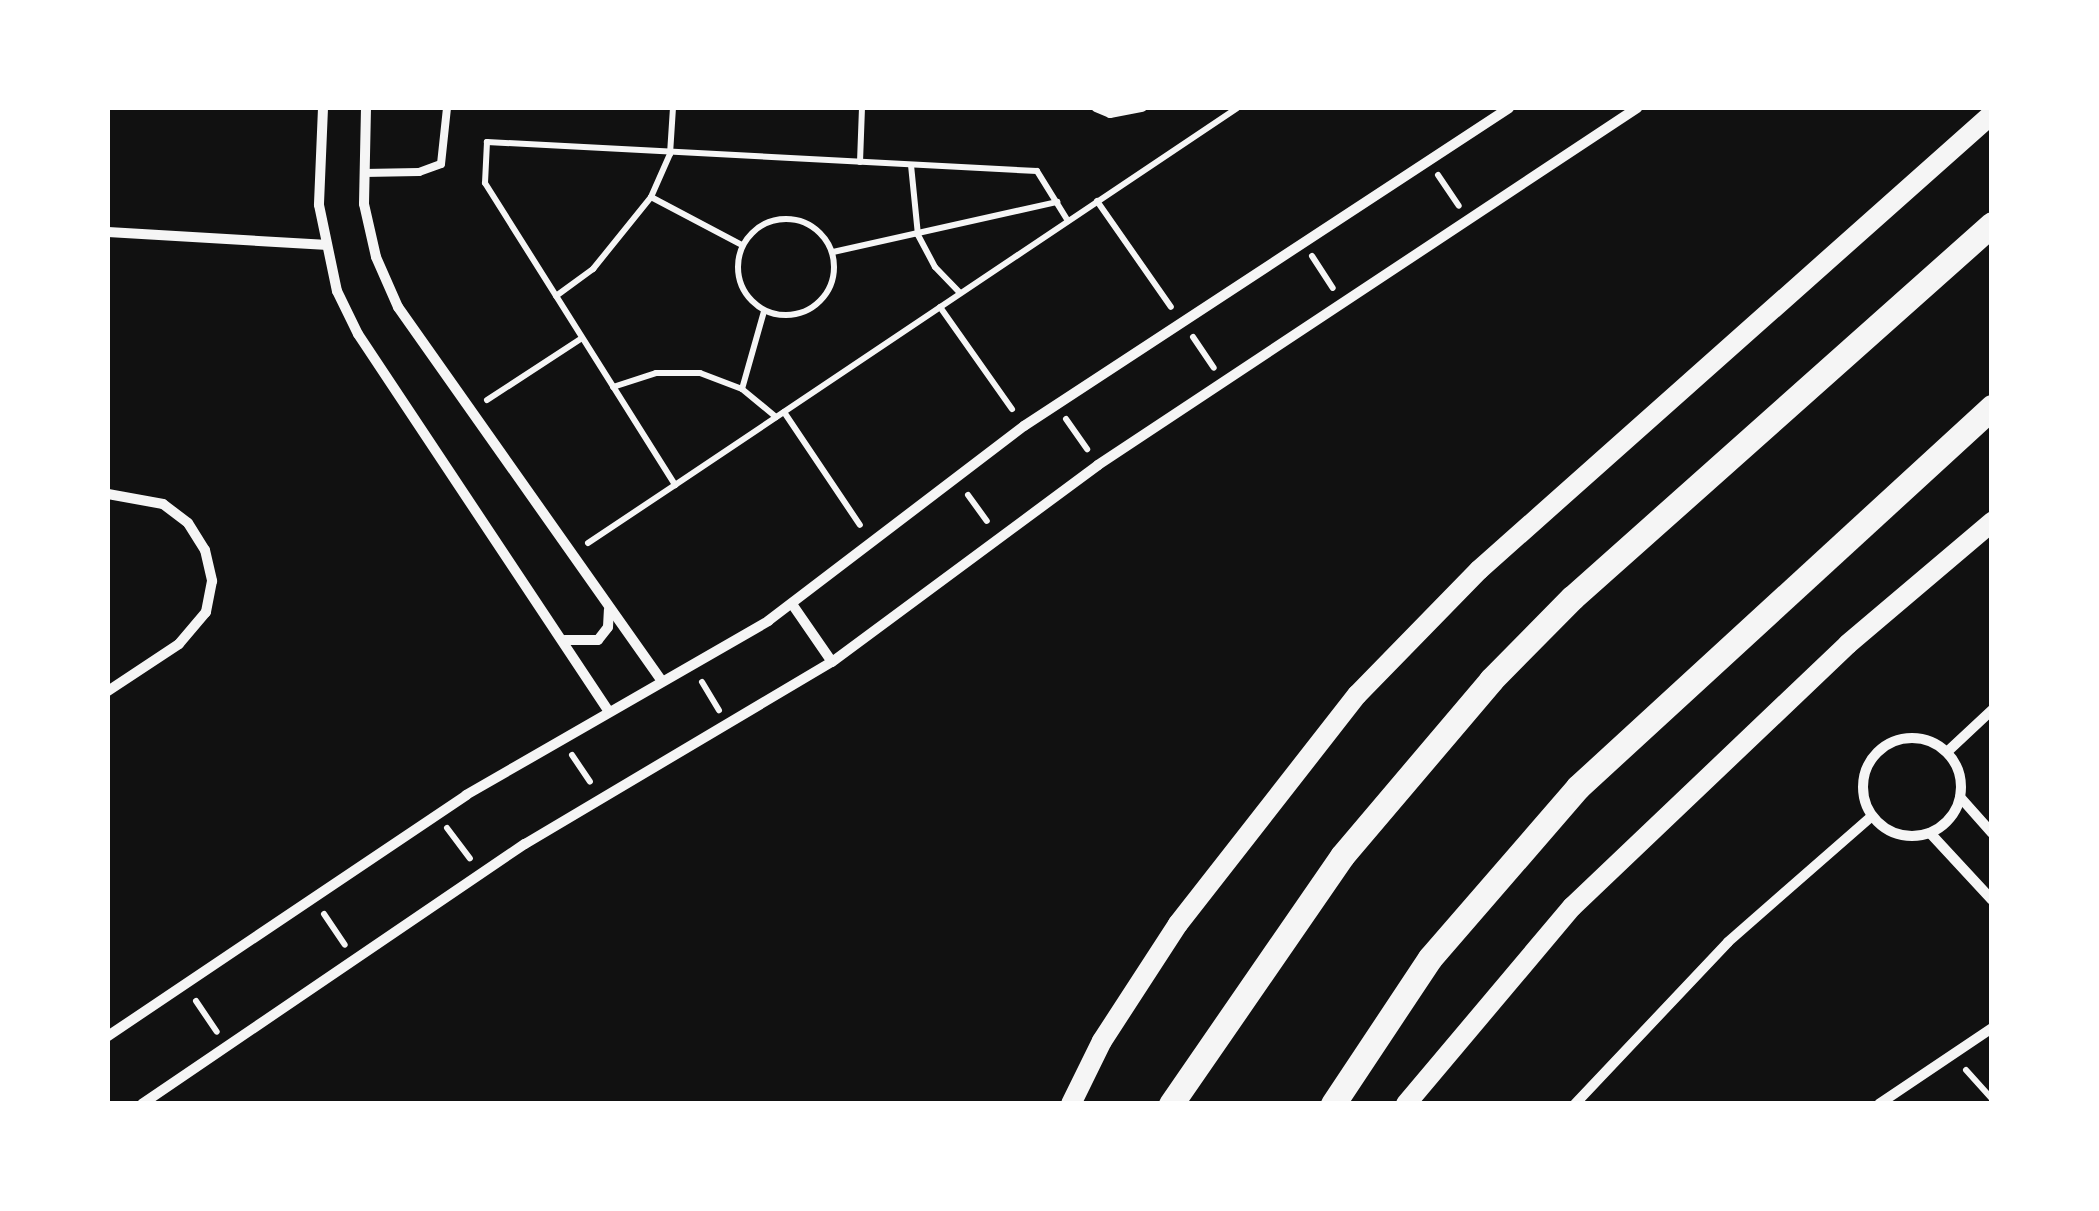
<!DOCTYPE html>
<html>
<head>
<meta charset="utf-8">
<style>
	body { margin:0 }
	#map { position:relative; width:2099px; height:1211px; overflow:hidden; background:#111; font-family:Karla,sans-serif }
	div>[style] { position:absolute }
	.path>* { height:6px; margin:-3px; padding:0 3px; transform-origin:3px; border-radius:3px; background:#f5f5f5 }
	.path>.ring { margin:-3px; padding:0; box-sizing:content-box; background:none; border:6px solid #f5f5f5; border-radius:50% }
	.service>* { height:8px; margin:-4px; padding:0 4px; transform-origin:4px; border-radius:4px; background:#f5f5f5 }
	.minor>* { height:10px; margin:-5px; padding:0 5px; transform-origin:5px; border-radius:5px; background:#f5f5f5 }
	.minor>.ring { margin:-5px; padding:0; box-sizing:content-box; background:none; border:10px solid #f5f5f5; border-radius:50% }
	.secondary>* { height:20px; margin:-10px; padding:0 10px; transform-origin:10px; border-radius:10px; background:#f5f5f5 }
	.trunk>* { height:25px; margin:-12.5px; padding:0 12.5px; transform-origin:12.5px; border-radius:12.5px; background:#f5f5f5 }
	span { translate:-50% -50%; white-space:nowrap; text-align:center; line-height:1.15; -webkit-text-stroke:10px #fff; paint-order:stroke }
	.frame { position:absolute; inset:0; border:110px solid #fff; pointer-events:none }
</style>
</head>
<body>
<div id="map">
	<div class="path">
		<i style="left:860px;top:162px;width:54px;rotate:-87.9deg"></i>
		<i style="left:911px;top:165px;width:70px;rotate:84.3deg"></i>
		<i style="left:918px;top:235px;width:36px;rotate:62deg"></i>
		<i style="left:935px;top:267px;width:36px;rotate:46deg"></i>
		<i style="left:1438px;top:175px;width:37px;rotate:56deg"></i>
		<i style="left:651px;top:197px;width:103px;rotate:27.8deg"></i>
		<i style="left:1097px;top:201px;width:129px;rotate:55.1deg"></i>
		<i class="ring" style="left:738px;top:219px;width:90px;height:90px"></i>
		<i style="left:1068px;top:221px;width:59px;rotate:-121.8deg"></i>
		<i style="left:1037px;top:171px;width:551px;rotate:-176.98deg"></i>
		<i style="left:487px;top:142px;width:41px;rotate:92.8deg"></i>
		<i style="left:485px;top:183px;width:357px;rotate:57.8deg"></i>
		<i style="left:675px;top:485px;width:677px;rotate:-33.85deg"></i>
		<i style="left:833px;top:252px;width:230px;rotate:-12.6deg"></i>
		<i style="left:1312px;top:256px;width:38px;rotate:57deg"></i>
		<i style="left:556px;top:296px;width:46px;rotate:-36.1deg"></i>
		<i style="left:593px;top:269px;width:92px;rotate:-51.1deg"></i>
		<i style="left:651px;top:197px;width:47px;rotate:-66.2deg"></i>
		<i style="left:670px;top:154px;width:46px;rotate:-86.3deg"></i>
		<i style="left:940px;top:307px;width:125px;rotate:54.8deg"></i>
		<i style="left:1193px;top:337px;width:37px;rotate:56deg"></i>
		<i style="left:613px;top:387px;width:45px;rotate:-18deg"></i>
		<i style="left:656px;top:373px;width:44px"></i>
		<i style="left:700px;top:373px;width:45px;rotate:20.9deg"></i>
		<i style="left:742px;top:389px;width:44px;rotate:39.5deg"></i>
		<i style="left:742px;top:389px;width:81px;rotate:-74.2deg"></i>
		<i style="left:487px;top:400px;width:113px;rotate:-33.1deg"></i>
		<i style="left:784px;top:412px;width:136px;rotate:56.1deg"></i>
		<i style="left:1066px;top:419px;width:37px;rotate:55deg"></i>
		<i style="left:968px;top:495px;width:32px;rotate:54deg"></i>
		<i style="left:588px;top:543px;width:105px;rotate:-33.7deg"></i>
		<i style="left:702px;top:682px;width:33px;rotate:59deg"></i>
		<i style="left:572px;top:755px;width:32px;rotate:56deg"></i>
		<i style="left:447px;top:828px;width:38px;rotate:53deg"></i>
		<i style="left:324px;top:914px;width:37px;rotate:56deg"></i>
		<i style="left:196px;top:1001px;width:37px;rotate:56deg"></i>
		<i style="left:1966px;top:1070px;width:39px;rotate:48deg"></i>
	</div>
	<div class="service">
		<i style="left:1096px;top:108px;width:15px;rotate:23deg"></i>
		<i style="left:1110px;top:114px;width:33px;rotate:-11deg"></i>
		<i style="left:364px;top:173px;width:55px;rotate:-1deg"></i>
		<i style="left:419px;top:172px;width:23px;rotate:-20deg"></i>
		<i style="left:441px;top:164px;width:56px;rotate:-83.9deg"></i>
	</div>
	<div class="minor">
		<i style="left:323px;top:108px;width:97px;rotate:92.4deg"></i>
		<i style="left:319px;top:205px;width:88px;rotate:78.2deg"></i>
		<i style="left:337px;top:291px;width:48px;rotate:64deg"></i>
		<i style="left:358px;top:334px;width:452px;rotate:56.4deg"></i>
		<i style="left:366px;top:108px;width:96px;rotate:91.2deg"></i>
		<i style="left:364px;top:204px;width:54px;rotate:77.2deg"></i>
		<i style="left:376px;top:257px;width:55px;rotate:66.3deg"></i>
		<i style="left:398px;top:307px;width:456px;rotate:54.8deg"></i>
		<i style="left:108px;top:232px;width:216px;rotate:3.4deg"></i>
		<i style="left:108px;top:494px;width:56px;rotate:10.3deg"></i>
		<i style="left:163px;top:504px;width:31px;rotate:37deg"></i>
		<i style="left:188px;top:523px;width:32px;rotate:58deg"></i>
		<i style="left:205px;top:550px;width:32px;rotate:77deg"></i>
		<i style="left:212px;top:581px;width:32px;rotate:101deg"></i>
		<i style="left:206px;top:612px;width:42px;rotate:130.2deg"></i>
		<i style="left:179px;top:644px;width:85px;rotate:146.5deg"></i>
		<i style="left:792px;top:604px;width:70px;rotate:55.4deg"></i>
		<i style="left:565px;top:640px;width:33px"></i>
		<i style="left:598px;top:640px;width:16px;rotate:-52deg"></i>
		<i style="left:608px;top:627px;width:17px;rotate:-87deg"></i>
		<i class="ring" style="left:1863px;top:738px;width:88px;height:88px"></i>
		<i style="left:1947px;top:752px;width:62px;rotate:-43deg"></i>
		<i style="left:1960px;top:797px;width:48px;rotate:48.4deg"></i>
		<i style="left:1930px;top:833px;width:91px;rotate:47.2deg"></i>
		<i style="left:108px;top:1036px;width:432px;rotate:-33.9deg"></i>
		<i style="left:466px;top:795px;width:349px;rotate:-29.9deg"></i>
		<i style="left:768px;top:621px;width:322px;rotate:-37.3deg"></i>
		<i style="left:1024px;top:426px;width:580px;rotate:-33.25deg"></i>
		<i style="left:142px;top:1104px;width:463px;rotate:-34.2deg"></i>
		<i style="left:525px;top:844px;width:357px;rotate:-30.7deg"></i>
		<i style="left:832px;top:662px;width:331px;rotate:-36.5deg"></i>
		<i style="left:1098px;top:465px;width:647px;rotate:-33.52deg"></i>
		<i style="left:1575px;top:1104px;width:223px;rotate:-46.6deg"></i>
		<i style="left:1728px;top:942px;width:191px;rotate:-41.2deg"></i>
		<i style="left:1879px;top:1104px;width:136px;rotate:-33.9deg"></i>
	</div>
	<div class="secondary">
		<i style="left:1071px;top:1104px;width:70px;rotate:-63.8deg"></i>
		<i style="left:1102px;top:1041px;width:140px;rotate:-57deg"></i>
		<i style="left:1178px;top:924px;width:291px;rotate:-52deg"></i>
		<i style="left:1357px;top:695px;width:175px;rotate:-45.7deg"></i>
		<i style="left:1479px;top:570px;width:686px;rotate:-41.63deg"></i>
		<i style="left:1406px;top:1104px;width:258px;rotate:-49.9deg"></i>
		<i style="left:1572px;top:907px;width:381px;rotate:-43.6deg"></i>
		<i style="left:1848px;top:644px;width:189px;rotate:-40.3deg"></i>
	</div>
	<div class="trunk">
		<i style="left:1171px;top:1104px;width:301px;rotate:-55.4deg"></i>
		<i style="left:1342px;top:856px;width:231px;rotate:-49.7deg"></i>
		<i style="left:1491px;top:680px;width:115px;rotate:-45.4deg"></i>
		<i style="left:1572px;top:598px;width:562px;rotate:-41.68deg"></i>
		<i style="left:1333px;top:1104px;width:175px;rotate:-56.4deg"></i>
		<i style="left:1430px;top:958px;width:226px;rotate:-49.1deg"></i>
		<i style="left:1578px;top:787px;width:562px;rotate:-42.55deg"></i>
	</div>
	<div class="frame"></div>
</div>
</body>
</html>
